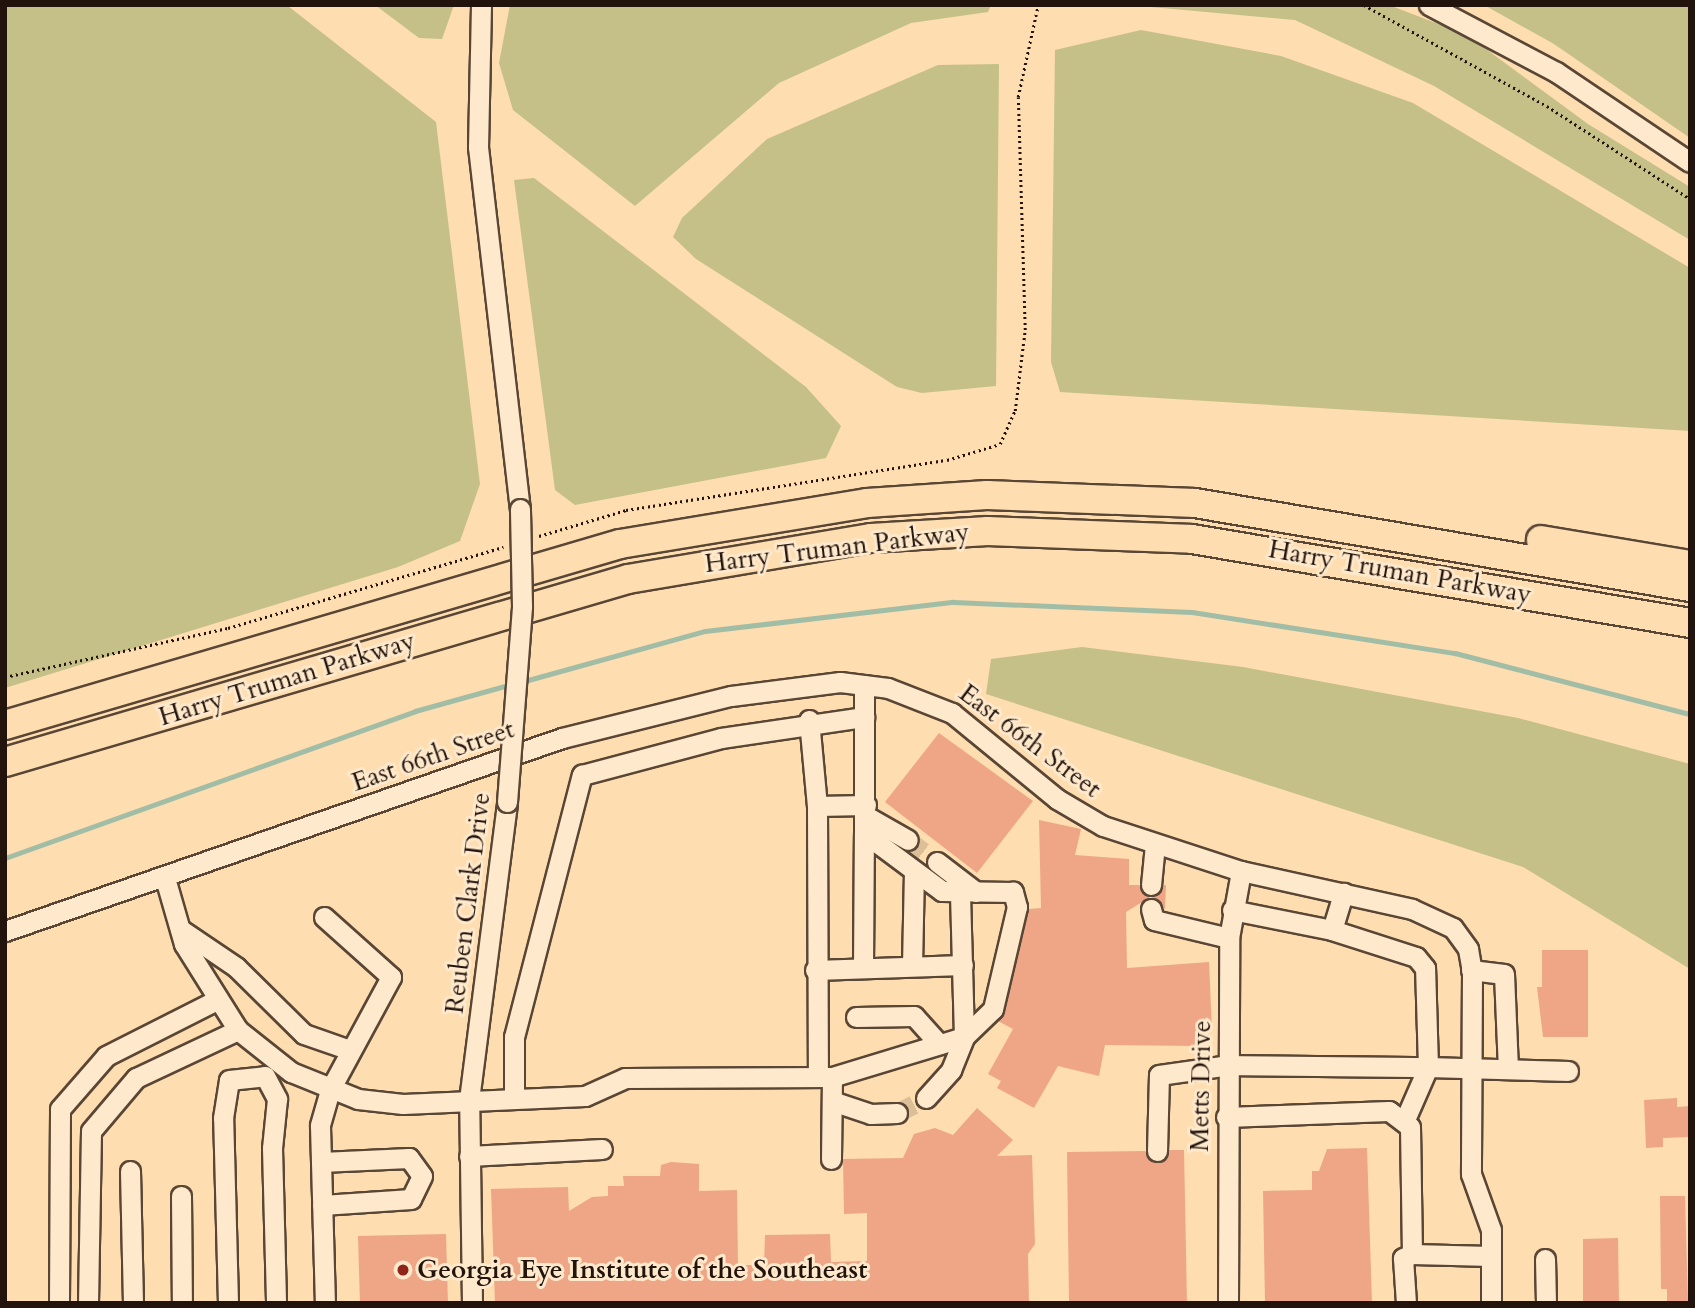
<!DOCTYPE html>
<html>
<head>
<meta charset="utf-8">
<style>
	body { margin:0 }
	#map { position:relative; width:1695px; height:1308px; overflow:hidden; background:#feddb0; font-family:Cardo,serif }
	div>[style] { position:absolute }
	.green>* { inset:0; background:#c4c088 }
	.stream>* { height:5px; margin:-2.5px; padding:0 2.5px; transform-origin:2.5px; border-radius:2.5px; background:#a1bda6 }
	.building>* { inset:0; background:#eea686 }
	.minor-tunnel>* { height:19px; margin-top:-9.5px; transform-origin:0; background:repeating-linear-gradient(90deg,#ddbf97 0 19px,transparent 0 29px) }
	.path>* { height:2.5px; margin-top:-1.25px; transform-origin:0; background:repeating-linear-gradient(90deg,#22130c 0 2px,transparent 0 5.5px) }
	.roads { filter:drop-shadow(2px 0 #594635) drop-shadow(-2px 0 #594635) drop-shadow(0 2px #594635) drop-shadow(0 -2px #594635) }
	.minor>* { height:19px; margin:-9.5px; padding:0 9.5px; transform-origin:9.5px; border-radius:9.5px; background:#fee9cc }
	.highway>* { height:28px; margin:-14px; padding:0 14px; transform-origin:14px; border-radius:14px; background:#feddb0 }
	.bridges { filter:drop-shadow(2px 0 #594635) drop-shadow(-2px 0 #594635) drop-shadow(0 2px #594635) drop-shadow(0 -2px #594635) }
	.minor-bridge>* { height:19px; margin:-9.5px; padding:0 9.5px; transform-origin:9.5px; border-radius:9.5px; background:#fee9cc }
	.dots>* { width:19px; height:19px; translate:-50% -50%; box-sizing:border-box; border:4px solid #fee9cc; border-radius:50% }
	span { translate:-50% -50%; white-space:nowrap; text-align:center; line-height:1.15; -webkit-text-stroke:6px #fee9cc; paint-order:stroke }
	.street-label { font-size:26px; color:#22130c }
	.poi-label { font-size:26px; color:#22130c; font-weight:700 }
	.left { translate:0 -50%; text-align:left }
	.frame { position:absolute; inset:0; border:7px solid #22130c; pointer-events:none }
</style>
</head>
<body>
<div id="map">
	<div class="green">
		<i style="clip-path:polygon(5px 5px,288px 6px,436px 122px,480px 484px,460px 541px,398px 567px,5px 688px)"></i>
		<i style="clip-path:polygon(375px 5px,454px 5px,442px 39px,419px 38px)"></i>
		<i style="clip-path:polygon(510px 5px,991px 5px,988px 12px,911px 23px,779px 83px,635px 206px,513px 110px,499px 63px)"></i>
		<i style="clip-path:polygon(1129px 5px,1389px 5px,1467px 35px,1588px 124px,1690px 187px,1690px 240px,1434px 86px,1295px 20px)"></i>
		<i style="clip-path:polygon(1484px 5px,1690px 5px,1690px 138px,1554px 44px)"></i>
		<i style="clip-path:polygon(1141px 30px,1281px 56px,1413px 103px,1690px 268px,1690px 431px,1060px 392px,1051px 362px,1055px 50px)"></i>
		<i style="clip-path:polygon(999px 64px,996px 386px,922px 393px,897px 387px,696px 259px,673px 237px,682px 218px,767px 139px,938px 65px)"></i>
		<i style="clip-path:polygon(534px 178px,806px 387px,841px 426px,826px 458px,575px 505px,555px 490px,514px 180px)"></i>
		<i style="clip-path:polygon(1082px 647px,1243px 667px,1518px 718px,1690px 764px,1690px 969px,1523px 867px,986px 694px,991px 659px)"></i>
	</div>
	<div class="stream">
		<i style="left:521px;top:682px;width:191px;rotate:-15.5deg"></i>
		<i style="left:705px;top:631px;width:250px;rotate:-6.7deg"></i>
		<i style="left:953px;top:602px;width:239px;rotate:2.4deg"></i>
		<i style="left:1192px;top:612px;width:266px;rotate:8.9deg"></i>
		<i style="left:1455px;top:653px;width:243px;rotate:14.6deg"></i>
		<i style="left:5px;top:858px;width:436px;rotate:-19.7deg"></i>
		<i style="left:415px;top:711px;width:101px;rotate:-15.6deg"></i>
	</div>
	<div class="building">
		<i style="clip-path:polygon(939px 733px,1033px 801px,977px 873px,885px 802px)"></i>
		<i style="clip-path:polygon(1039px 820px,1081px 829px,1075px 855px,1129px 859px,1129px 885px,1139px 885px,1150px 897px,1126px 912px,1127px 968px,1209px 962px,1212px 1030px,1199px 1032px,1199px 1046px,1105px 1045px,1099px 1076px,1058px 1066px,1034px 1108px,997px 1088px,1001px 1081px,988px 1074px,1013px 1029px,998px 1021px,1029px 909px,1041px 908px)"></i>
		<i style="clip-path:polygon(1163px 885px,1166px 885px,1165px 909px,1151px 897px)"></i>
		<i style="clip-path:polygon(1542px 950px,1588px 950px,1588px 1037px,1543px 1037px,1537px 987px,1542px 987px)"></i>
		<i style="clip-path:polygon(1677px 1098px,1677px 1107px,1690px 1106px,1690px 1137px,1663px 1138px,1663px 1147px,1646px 1148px,1644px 1100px)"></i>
		<i style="clip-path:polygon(977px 1108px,1013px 1140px,997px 1156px,1032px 1155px,1035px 1244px,1028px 1254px,1029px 1303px,495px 1303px,491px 1189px,568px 1187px,569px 1211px,592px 1197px,608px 1196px,608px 1186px,624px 1186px,623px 1176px,660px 1176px,661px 1165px,671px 1162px,699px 1164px,699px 1191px,737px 1190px,738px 1265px,764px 1265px,765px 1235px,830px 1234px,831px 1262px,867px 1261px,867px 1213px,844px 1214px,843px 1159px,903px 1158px,914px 1134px,935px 1128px,953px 1135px)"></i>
		<i style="clip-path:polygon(1367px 1148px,1372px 1303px,1265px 1303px,1263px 1191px,1312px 1190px,1312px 1171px,1319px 1171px,1327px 1149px)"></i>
		<i style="clip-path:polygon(1169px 1150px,1184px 1150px,1187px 1303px,1069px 1303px,1067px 1152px,1145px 1151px,1157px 1163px)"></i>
		<i style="clip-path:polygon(1660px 1196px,1685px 1196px,1688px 1303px,1667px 1303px,1667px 1289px,1661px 1289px)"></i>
		<i style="clip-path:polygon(446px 1234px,448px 1303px,360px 1303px,358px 1236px)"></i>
		<i style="clip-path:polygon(1618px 1238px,1619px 1303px,1583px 1303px,1583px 1239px)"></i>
	</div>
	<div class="minor-tunnel">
		<i style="left:908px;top:840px;width:36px;rotate:37deg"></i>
		<i style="left:897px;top:1113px;width:33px;rotate:-27deg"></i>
	</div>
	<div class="path">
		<i style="left:1364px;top:5px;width:209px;rotate:28.9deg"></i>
		<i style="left:1547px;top:106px;width:171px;rotate:33deg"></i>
		<i style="left:539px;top:536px;width:91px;rotate:-16.6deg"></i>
		<i style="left:626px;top:510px;width:325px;rotate:-8.9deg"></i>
		<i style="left:947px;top:460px;width:55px;rotate:-16.8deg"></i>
		<i style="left:1000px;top:444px;width:36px;rotate:-66deg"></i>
		<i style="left:1015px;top:411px;width:82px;rotate:-83deg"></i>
		<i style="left:1025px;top:330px;width:233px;rotate:-91.7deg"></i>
		<i style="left:1018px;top:97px;width:94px;rotate:-77.7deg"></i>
		<i style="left:5px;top:677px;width:228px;rotate:-12.4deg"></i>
		<i style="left:228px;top:628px;width:287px;rotate:-16.4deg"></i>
	</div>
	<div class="roads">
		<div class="minor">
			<i style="left:481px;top:5px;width:142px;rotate:91.2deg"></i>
			<i style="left:478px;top:147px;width:364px;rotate:83.4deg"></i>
			<i style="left:1429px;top:5px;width:144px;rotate:27.8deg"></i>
			<i style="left:1556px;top:72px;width:161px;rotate:33.9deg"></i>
			<i style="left:809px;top:720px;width:86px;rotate:84.7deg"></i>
			<i style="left:817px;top:806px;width:271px;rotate:89.8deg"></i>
			<i style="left:817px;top:806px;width:49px;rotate:-1.2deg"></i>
			<i style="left:866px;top:816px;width:48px;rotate:29.7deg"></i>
			<i style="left:937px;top:862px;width:49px;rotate:37.6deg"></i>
			<i style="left:165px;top:878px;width:69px;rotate:73.9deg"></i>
			<i style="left:184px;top:944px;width:102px;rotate:57.9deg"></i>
			<i style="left:238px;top:1030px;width:68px;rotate:38.4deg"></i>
			<i style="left:291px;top:1072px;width:72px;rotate:21.9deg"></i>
			<i style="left:358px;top:1099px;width:45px;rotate:6.3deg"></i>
			<i style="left:403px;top:1104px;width:182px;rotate:-2.5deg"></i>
			<i style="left:585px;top:1096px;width:44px;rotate:-24.2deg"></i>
			<i style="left:625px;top:1078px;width:207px;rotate:-0.3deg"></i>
			<i style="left:832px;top:1077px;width:138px;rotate:-16.9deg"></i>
			<i style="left:964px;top:1037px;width:40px;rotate:-44deg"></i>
			<i style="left:993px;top:1009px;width:105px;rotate:-76.8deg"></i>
			<i style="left:1017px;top:907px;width:16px;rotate:-105deg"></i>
			<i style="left:1013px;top:892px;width:71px;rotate:-179.2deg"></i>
			<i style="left:942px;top:891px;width:97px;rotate:-143.4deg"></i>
			<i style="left:864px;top:833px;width:148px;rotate:-90deg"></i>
			<i style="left:1151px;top:885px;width:41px;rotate:-84.4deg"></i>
			<i style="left:1151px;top:909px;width:11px;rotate:75deg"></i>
			<i style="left:1154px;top:920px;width:77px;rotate:13.5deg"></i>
			<i style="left:1232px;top:910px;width:102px;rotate:11.3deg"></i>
			<i style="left:324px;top:917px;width:90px;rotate:41.8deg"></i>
			<i style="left:391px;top:977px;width:128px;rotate:118.4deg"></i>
			<i style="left:330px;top:1090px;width:37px;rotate:106deg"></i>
			<i style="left:320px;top:1126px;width:177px;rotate:88.4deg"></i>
			<i style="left:180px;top:929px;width:68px;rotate:34.2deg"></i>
			<i style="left:236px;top:967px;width:95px;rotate:44.6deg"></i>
			<i style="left:304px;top:1034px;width:49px;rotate:19.2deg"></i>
			<i style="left:5px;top:931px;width:589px;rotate:-19.11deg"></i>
			<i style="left:562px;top:738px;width:174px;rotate:-14deg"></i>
			<i style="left:731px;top:696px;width:110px;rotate:-7.3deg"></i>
			<i style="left:840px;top:682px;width:48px;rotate:7.1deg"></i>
			<i style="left:888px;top:688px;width:69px;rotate:21.3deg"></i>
			<i style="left:952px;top:713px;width:136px;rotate:39.3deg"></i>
			<i style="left:1057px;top:799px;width:53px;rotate:30.4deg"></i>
			<i style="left:1103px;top:826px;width:145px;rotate:18.1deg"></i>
			<i style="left:1241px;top:871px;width:175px;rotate:12.5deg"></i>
			<i style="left:1412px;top:909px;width:45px;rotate:24.9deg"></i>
			<i style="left:1453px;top:928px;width:26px;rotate:54deg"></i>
			<i style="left:1468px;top:949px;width:23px;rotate:80deg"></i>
			<i style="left:1472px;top:972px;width:202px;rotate:90.3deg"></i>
			<i style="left:1471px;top:1174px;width:59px;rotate:70.3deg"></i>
			<i style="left:1491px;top:1230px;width:73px;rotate:90deg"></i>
			<i style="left:912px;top:966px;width:93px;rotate:-88.8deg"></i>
			<i style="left:863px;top:968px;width:135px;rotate:-89.6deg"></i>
			<i style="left:815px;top:970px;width:148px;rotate:-1.9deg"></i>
			<i style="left:1471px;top:970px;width:33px;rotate:7deg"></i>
			<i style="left:1504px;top:974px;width:95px;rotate:87.6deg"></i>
			<i style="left:856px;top:1017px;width:58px;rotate:-1deg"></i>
			<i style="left:914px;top:1016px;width:38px;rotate:48deg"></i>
			<i style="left:514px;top:1098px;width:61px;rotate:-90deg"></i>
			<i style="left:514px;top:1037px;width:271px;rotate:-75.5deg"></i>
			<i style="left:582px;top:775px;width:144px;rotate:-14.9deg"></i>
			<i style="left:721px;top:738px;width:145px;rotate:-8.4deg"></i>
			<i style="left:926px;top:1098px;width:38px;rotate:-48deg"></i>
			<i style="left:951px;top:1070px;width:35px;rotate:-68deg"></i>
			<i style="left:964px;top:1037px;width:145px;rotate:-91.6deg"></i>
			<i style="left:832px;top:1101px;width:41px;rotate:18.4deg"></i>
			<i style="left:871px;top:1114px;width:26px;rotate:-2deg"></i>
			<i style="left:1226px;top:1117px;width:163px;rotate:-2.1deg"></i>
			<i style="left:1389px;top:1111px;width:26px;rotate:37deg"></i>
			<i style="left:1410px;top:1127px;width:127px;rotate:89.1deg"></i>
			<i style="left:1412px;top:1254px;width:10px;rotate:156deg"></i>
			<i style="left:1403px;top:1258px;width:45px;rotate:86.2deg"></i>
			<i style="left:1404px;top:1122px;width:60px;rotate:-66.4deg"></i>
			<i style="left:1428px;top:1067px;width:140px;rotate:1.6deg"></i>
			<i style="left:1157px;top:1151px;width:76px;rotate:-88.5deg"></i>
			<i style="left:1159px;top:1075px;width:71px;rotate:-8.1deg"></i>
			<i style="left:1229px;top:1065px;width:199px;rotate:0.6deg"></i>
			<i style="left:1428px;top:1067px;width:99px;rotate:-91.7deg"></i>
			<i style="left:1425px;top:968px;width:14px;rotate:-129deg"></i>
			<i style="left:1416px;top:957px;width:88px;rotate:-162.2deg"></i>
			<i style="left:1332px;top:930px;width:39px;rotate:-73deg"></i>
			<i style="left:469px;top:1156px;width:133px;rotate:-3deg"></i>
			<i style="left:831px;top:1159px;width:82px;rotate:-89.3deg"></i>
			<i style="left:321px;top:1162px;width:88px;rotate:-2.6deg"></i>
			<i style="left:409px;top:1158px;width:22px;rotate:54deg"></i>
			<i style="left:422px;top:1176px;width:25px;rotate:116deg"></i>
			<i style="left:411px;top:1199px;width:89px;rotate:176.1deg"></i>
			<i style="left:130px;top:1171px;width:132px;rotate:88.7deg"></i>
			<i style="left:181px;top:1196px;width:107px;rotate:89.5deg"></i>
			<i style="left:1412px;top:1254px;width:79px;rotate:1.5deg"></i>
			<i style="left:1545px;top:1259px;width:44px;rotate:88.7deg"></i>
			<i style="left:59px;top:1303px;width:194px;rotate:-89.7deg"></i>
			<i style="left:60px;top:1109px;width:70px;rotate:-49deg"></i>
			<i style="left:106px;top:1056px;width:124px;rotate:-26.8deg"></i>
			<i style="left:88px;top:1303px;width:172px;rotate:-89deg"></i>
			<i style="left:91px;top:1131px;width:70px;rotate:-49.7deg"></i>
			<i style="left:136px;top:1078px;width:113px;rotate:-25.2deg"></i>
			<i style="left:228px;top:1303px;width:185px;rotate:-91.5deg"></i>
			<i style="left:223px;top:1118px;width:38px;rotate:-81deg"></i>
			<i style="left:229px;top:1080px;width:36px;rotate:-6deg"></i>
			<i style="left:265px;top:1076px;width:26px;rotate:62deg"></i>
			<i style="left:277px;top:1099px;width:49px;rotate:95.8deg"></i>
			<i style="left:272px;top:1148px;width:155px;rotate:88.5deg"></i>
			<i style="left:472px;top:1303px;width:203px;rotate:-90.8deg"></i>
			<i style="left:469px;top:1100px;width:300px;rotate:-82.7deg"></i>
			<i style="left:1228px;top:1303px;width:365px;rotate:-89.8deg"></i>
			<i style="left:1229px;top:938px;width:68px;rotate:-79.8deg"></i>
		</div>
		<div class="highway">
			<i style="left:1541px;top:540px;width:151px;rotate:9.5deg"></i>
			<i style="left:5px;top:725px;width:641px;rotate:-16.4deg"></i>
			<i style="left:620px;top:544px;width:250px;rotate:-9.4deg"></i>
			<i style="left:867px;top:503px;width:120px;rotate:-3.8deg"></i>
			<i style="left:987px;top:495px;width:208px;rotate:2.2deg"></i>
			<i style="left:1195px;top:503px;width:502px;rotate:9.63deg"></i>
			<i style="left:5px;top:762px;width:649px;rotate:-16.37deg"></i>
			<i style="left:628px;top:579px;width:246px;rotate:-9.6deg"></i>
			<i style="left:871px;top:538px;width:117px;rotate:-3.4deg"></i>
			<i style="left:988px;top:531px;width:204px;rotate:2.2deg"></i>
			<i style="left:1192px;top:539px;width:505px;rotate:9.57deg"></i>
		</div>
	</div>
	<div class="bridges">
		<div class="minor-bridge">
			<i style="left:507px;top:802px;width:197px;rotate:-85.6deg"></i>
			<i style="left:522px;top:606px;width:97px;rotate:-91.2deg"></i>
		</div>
	</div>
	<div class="dots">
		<i style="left:403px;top:1270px;background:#8f2418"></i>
	</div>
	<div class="street-label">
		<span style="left:837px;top:548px;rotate:-7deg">Harry Truman Parkway</span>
		<span style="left:1400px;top:572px;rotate:10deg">Harry Truman Parkway</span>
		<span style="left:287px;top:679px;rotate:-17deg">Harry Truman Parkway</span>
		<span style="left:1030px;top:741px;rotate:37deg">East 66th Street</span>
		<span style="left:433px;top:756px;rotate:-19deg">East 66th Street</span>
		<span style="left:468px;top:903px;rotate:-83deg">Reuben Clark Drive</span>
		<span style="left:1201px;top:1086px;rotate:-89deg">Metts Drive</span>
	</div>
	<div class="poi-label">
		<span class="left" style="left:417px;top:1270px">Georgia Eye Institute of the Southeast</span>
	</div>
	<div class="frame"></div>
</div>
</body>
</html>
